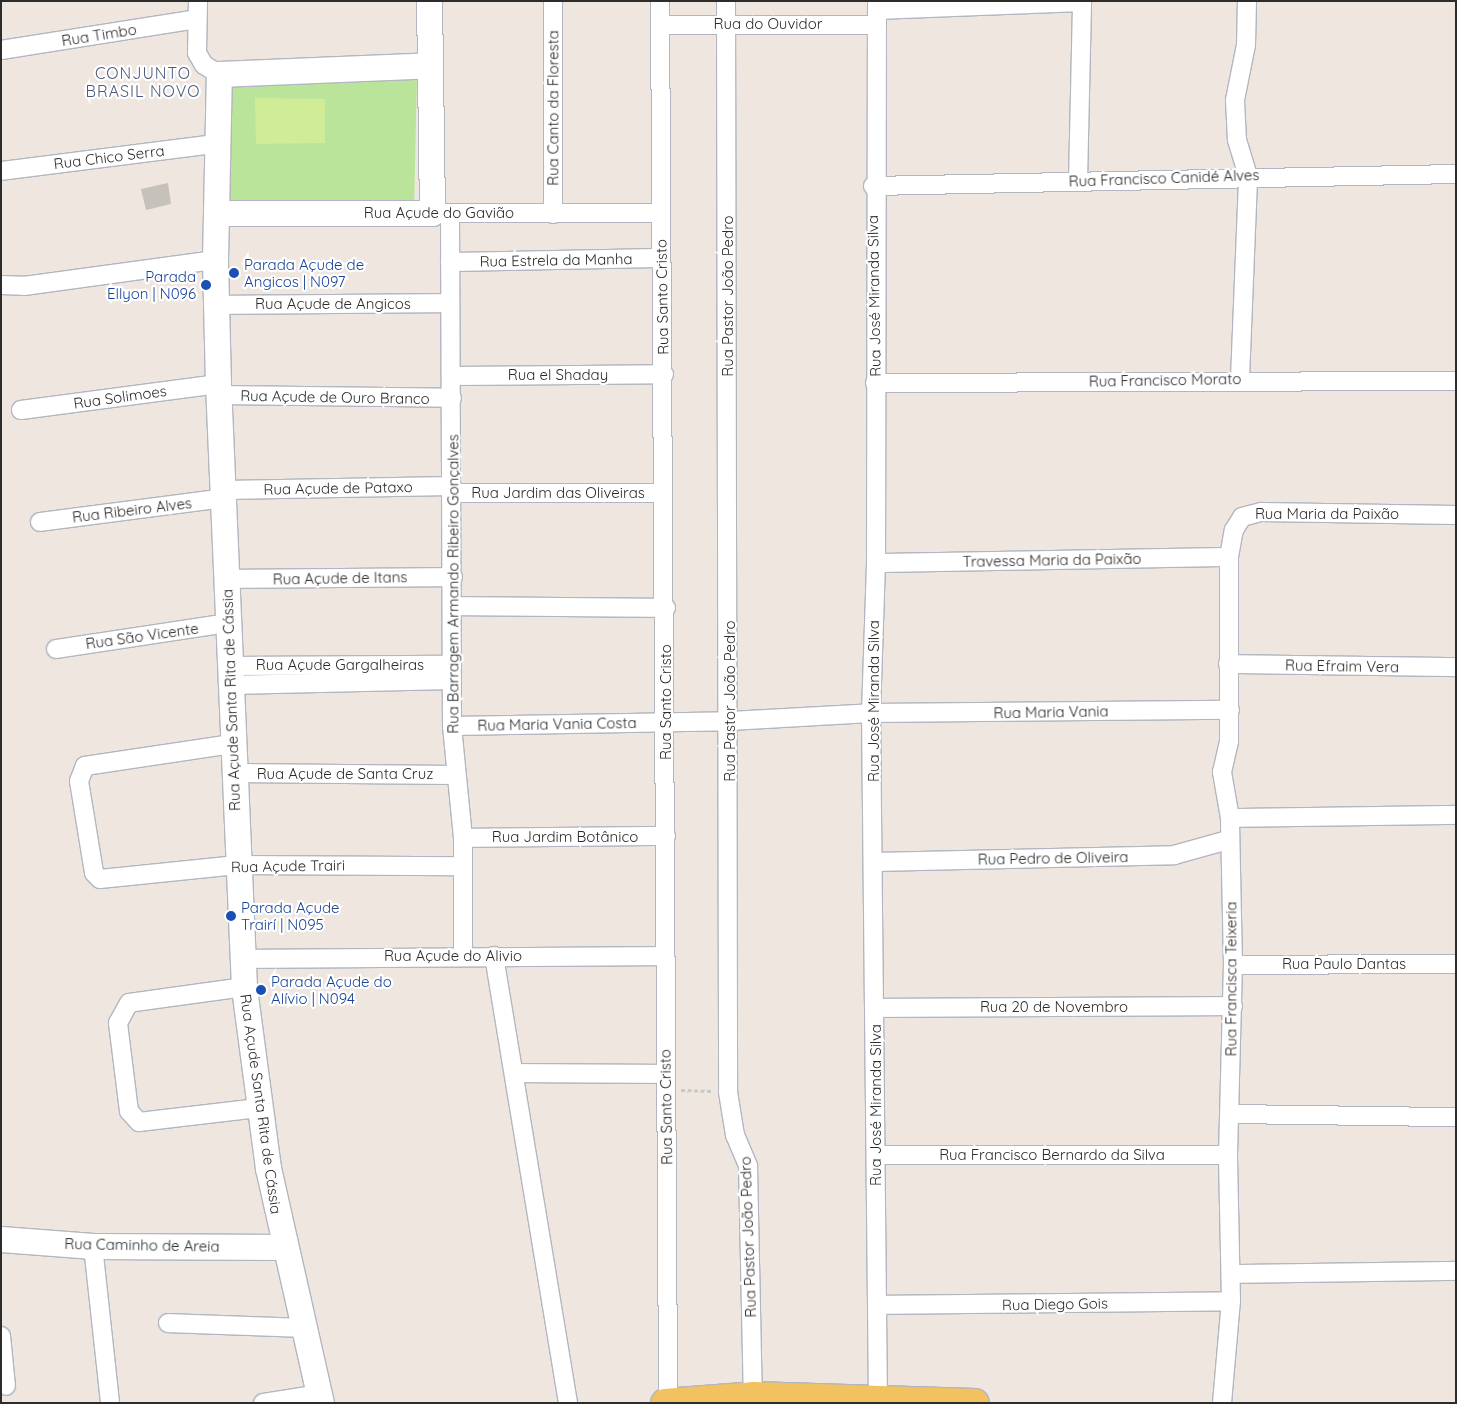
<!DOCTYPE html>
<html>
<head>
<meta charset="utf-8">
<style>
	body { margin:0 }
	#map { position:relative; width:1457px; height:1404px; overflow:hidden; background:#eee6df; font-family:Quicksand,sans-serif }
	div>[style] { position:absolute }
	.green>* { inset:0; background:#bbe49b }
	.pitch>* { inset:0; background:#d0ec97 }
	.building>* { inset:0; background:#c6c1ba }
	.path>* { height:3px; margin-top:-1.5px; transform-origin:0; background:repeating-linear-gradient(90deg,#c8c8c8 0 4px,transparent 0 6.5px) }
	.roads { filter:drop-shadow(1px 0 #b2b6c0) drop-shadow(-1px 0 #b2b6c0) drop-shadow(0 1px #b2b6c0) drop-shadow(0 -1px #b2b6c0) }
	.street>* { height:18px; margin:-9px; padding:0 9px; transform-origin:9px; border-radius:9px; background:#fff }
	.secondary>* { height:25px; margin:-12.5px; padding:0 12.5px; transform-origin:12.5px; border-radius:12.5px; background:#fff }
	.primary>* { height:28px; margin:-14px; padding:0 14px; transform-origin:14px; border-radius:14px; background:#f2c160 }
	.dots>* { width:14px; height:14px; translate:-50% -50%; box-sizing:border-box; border:2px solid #fff; border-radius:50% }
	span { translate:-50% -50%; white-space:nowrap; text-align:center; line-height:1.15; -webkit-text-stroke:4.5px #fff; paint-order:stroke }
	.street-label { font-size:15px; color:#2c2c2c }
	.transit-label { font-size:15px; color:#164399 }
	.left { translate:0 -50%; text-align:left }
	.right { translate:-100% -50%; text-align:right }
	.neighbourhood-label { font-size:16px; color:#4c5a7e; letter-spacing:1px }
	.frame { position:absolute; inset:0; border:2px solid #2c2c2c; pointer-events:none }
</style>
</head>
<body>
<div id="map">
	<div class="green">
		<i style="clip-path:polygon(417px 75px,414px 210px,223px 211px,224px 88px)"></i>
	</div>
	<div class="pitch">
		<i style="clip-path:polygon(255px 98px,325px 99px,325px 143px,256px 144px)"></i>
	</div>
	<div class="building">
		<i style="clip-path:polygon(168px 183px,171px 204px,146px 210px,141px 189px)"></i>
	</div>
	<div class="path">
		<i style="left:681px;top:1090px;width:32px;rotate:2deg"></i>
	</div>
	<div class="roads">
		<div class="street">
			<i style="left:198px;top:1px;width:52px;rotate:91.1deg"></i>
			<i style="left:197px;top:53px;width:14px;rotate:60deg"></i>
			<i style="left:204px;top:65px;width:17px;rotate:31deg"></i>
			<i style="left:553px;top:1px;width:213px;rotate:90deg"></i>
			<i style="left:660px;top:1px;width:1401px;rotate:89.67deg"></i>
			<i style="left:726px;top:1px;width:1091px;rotate:89.89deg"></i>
			<i style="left:728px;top:1092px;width:44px;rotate:80.8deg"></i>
			<i style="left:735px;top:1135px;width:34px;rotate:67deg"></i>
			<i style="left:748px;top:1166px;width:230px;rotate:88.8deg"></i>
			<i style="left:877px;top:1px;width:562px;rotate:90.1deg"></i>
			<i style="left:876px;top:563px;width:150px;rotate:91.9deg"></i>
			<i style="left:871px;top:713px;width:687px;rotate:89.42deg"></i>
			<i style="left:877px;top:10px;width:205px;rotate:-2.2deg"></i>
			<i style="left:660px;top:25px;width:216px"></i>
			<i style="left:1px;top:50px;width:198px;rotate:-9deg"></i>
			<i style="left:1px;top:171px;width:217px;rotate:-7.2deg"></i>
			<i style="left:1078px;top:181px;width:180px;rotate:-88.7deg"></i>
			<i style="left:873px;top:186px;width:583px;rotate:-1.18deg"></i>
			<i style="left:440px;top:213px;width:221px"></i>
			<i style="left:450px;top:213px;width:513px;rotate:89.78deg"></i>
			<i style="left:452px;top:726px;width:113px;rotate:84.4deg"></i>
			<i style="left:463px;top:838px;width:117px;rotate:90deg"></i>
			<i style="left:450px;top:262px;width:211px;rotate:-1.1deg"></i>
			<i style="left:1px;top:285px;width:23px;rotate:2deg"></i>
			<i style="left:24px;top:286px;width:193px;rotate:-7.8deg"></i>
			<i style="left:217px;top:305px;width:233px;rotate:-0.5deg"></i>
			<i style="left:453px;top:376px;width:211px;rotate:-0.5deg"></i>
			<i style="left:1240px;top:379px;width:203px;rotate:-87.7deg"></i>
			<i style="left:1248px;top:176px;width:38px;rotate:-107deg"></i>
			<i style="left:1237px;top:140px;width:40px;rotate:-92.9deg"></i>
			<i style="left:1235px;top:100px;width:56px;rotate:-78.7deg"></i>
			<i style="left:1246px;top:45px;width:44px;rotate:-88.7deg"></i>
			<i style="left:875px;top:383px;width:581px;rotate:-0.2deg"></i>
			<i style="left:219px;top:395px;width:233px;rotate:0.7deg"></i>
			<i style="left:21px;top:410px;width:199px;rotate:-7.5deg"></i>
			<i style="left:224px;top:490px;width:228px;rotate:-1deg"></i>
			<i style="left:453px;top:493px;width:210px"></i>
			<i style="left:40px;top:522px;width:186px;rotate:-7.4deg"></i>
			<i style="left:876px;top:563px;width:353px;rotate:-1deg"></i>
			<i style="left:228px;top:579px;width:225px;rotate:-0.5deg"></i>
			<i style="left:454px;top:606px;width:212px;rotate:0.5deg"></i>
			<i style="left:56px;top:649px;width:174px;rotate:-8.6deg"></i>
			<i style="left:1228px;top:664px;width:228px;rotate:0.8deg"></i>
			<i style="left:229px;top:666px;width:223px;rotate:-0.3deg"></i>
			<i style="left:230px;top:685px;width:222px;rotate:-1.3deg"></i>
			<i style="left:452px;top:726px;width:278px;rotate:-1deg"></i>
			<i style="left:730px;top:721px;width:141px;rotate:-3.2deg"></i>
			<i style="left:871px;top:713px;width:359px;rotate:-0.5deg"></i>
			<i style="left:232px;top:744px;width:149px;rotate:171.5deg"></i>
			<i style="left:85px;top:766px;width:16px;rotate:112deg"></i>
			<i style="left:79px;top:781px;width:93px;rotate:80.7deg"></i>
			<i style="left:94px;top:873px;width:8px;rotate:45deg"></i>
			<i style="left:100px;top:879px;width:138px;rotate:-5.8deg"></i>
			<i style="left:237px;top:865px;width:226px;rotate:0.3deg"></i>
			<i style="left:234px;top:773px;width:222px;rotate:0.5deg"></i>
			<i style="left:1230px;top:818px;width:226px;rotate:-0.8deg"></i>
			<i style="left:463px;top:838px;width:203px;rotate:-0.6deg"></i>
			<i style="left:875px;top:862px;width:299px;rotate:-1.3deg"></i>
			<i style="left:1174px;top:855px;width:56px;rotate:-15.5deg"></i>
			<i style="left:494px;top:956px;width:453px;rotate:80.6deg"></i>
			<i style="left:242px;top:959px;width:422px;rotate:-0.4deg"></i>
			<i style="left:1233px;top:965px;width:223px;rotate:-0.3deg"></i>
			<i style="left:244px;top:987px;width:116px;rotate:172.1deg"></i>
			<i style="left:129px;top:1003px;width:23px;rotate:119deg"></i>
			<i style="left:118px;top:1023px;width:89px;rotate:82.9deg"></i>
			<i style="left:129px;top:1111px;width:15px;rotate:48deg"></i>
			<i style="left:139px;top:1122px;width:120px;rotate:-6.7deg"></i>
			<i style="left:876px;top:1008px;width:357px;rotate:-0.3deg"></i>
			<i style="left:517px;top:1073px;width:149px;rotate:0.4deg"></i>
			<i style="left:1230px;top:1114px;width:226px;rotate:0.8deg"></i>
			<i style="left:877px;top:1155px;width:351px"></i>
			<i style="left:93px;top:1246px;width:158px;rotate:83.8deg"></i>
			<i style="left:1231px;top:1274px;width:225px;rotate:-0.8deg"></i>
			<i style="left:878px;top:1305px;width:353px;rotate:-0.6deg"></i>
			<i style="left:168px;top:1323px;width:135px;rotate:2.1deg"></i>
			<i style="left:1px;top:1336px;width:50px;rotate:84.3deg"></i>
			<i style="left:263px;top:1403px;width:57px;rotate:-9.1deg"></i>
			<i style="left:1222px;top:1403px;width:102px;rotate:-85deg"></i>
			<i style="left:1231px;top:1301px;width:146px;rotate:-91.2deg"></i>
			<i style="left:1228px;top:1155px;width:190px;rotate:-88.5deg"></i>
			<i style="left:1233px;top:965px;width:147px;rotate:-91.2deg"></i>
			<i style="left:1230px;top:818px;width:47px;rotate:-99.9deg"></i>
			<i style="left:1222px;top:772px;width:32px;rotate:-77deg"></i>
			<i style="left:1229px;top:741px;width:184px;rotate:-90deg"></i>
			<i style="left:1229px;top:557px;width:27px;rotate:-80deg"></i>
			<i style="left:1234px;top:530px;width:15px;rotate:-58deg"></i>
			<i style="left:1242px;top:517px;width:20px;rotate:-15deg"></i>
			<i style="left:1261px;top:512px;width:195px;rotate:0.9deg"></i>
		</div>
		<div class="secondary">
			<i style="left:217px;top:213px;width:215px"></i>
			<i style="left:432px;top:213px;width:212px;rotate:-90.8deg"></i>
			<i style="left:1px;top:1239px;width:92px;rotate:4.4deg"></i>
			<i style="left:93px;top:1246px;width:191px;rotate:0.3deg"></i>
			<i style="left:321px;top:1403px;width:241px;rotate:-102.7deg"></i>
			<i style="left:268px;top:1168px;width:183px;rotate:-97.6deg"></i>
			<i style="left:244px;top:987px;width:604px;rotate:-92.47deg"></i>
			<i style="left:218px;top:384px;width:124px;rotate:-91.4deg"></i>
			<i style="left:215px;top:260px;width:186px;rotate:-88.8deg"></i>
			<i style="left:219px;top:74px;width:211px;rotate:-2.4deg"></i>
		</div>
		<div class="primary">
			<i style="left:665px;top:1403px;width:88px;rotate:-4.5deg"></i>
			<i style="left:753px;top:1396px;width:222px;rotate:1.8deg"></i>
		</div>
	</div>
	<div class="dots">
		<i style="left:234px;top:273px;background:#1a4fb4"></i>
		<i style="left:206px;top:285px;background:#1a4fb4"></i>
		<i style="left:231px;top:916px;background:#1a4fb4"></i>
		<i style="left:261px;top:990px;background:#1a4fb4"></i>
	</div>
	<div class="street-label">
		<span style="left:768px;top:24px">Rua do Ouvidor</span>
		<span style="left:99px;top:35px;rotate:-9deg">Rua Timbo</span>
		<span style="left:553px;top:108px;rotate:-90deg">Rua Canto da Floresta</span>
		<span style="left:109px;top:157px;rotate:-7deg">Rua Chico Serra</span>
		<span style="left:1164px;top:178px;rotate:-2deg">Rua Francisco Canidé Alves</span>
		<span style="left:439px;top:213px">Rua Açude do Gavião</span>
		<span style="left:556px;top:260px;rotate:-1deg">Rua Estrela da Manha</span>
		<span style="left:728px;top:296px;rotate:-90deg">Rua Pastor João Pedro</span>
		<span style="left:874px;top:296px;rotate:-91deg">Rua José Miranda Silva</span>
		<span style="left:662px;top:297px;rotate:-91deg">Rua Santo Cristo</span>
		<span style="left:333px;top:304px">Rua Açude de Angicos</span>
		<span style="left:558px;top:375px">Rua el Shaday</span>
		<span style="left:1165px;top:380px;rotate:-1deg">Rua Francisco Morato</span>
		<span style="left:120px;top:397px;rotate:-8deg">Rua Solimoes</span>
		<span style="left:335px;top:397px;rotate:1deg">Rua Açude de Ouro Branco</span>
		<span style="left:338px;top:488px;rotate:-1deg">Rua Açude de Pataxo</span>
		<span style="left:558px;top:493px">Rua Jardim das Oliveiras</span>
		<span style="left:132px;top:510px;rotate:-7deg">Rua Ribeiro Alves</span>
		<span style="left:1327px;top:514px">Rua Maria da Paixão</span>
		<span style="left:1052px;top:560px;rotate:-1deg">Travessa Maria da Paixão</span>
		<span style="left:340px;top:578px;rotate:-1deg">Rua Açude de Itans</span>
		<span style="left:453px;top:584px;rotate:-90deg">Rua Barragem Armando Ribeiro Gonçalves</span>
		<span style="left:142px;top:636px;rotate:-8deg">Rua São Vicente</span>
		<span style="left:340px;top:665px">Rua Açude Gargalheiras</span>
		<span style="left:1342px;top:666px;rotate:1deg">Rua Efraim Vera</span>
		<span style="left:231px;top:700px;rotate:-92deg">Rua Açude Santa Rita de Cássia</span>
		<span style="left:730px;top:701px;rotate:-90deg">Rua Pastor João Pedro</span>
		<span style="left:874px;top:701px;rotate:-90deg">Rua José Miranda Silva</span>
		<span style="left:666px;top:702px;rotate:-90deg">Rua Santo Cristo</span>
		<span style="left:1051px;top:712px;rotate:-1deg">Rua Maria Vania</span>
		<span style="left:557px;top:724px;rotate:-1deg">Rua Maria Vania Costa</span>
		<span style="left:345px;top:774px">Rua Açude de Santa Cruz</span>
		<span style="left:565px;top:837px">Rua Jardim Botânico</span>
		<span style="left:1053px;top:858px;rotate:-1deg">Rua Pedro de Oliveira</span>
		<span style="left:288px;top:866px;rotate:-1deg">Rua Açude Trairi</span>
		<span style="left:453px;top:956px">Rua Açude do Alivio</span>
		<span style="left:1344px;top:964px">Rua Paulo Dantas</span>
		<span style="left:1231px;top:979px;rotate:-90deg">Rua Francisca Teixeria</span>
		<span style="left:1054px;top:1007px">Rua 20 de Novembro</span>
		<span style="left:261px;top:1104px;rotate:82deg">Rua Açude Santa Rita de Cássia</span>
		<span style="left:876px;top:1105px;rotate:-90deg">Rua José Miranda Silva</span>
		<span style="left:666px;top:1107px;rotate:-91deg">Rua Santo Cristo</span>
		<span style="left:1052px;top:1155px">Rua Francisco Bernardo da Silva</span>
		<span style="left:748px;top:1237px;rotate:-92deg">Rua Pastor João Pedro</span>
		<span style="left:142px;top:1245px;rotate:1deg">Rua Caminho de Areia</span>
		<span style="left:1055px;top:1304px;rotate:-1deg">Rua Diego Gois</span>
	</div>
	<div class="transit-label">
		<span class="left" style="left:244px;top:273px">Parada Açude de<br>Angicos | N097</span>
		<span class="right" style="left:196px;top:285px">Parada<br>Ellyon | N096</span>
		<span class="left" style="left:241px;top:916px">Parada Açude<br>Trairí | N095</span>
		<span class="left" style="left:271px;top:990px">Parada Açude do<br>Alívio | N094</span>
	</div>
	<div class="neighbourhood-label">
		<span style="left:143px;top:82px">CONJUNTO<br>BRASIL NOVO</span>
	</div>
	<div class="frame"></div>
</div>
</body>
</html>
